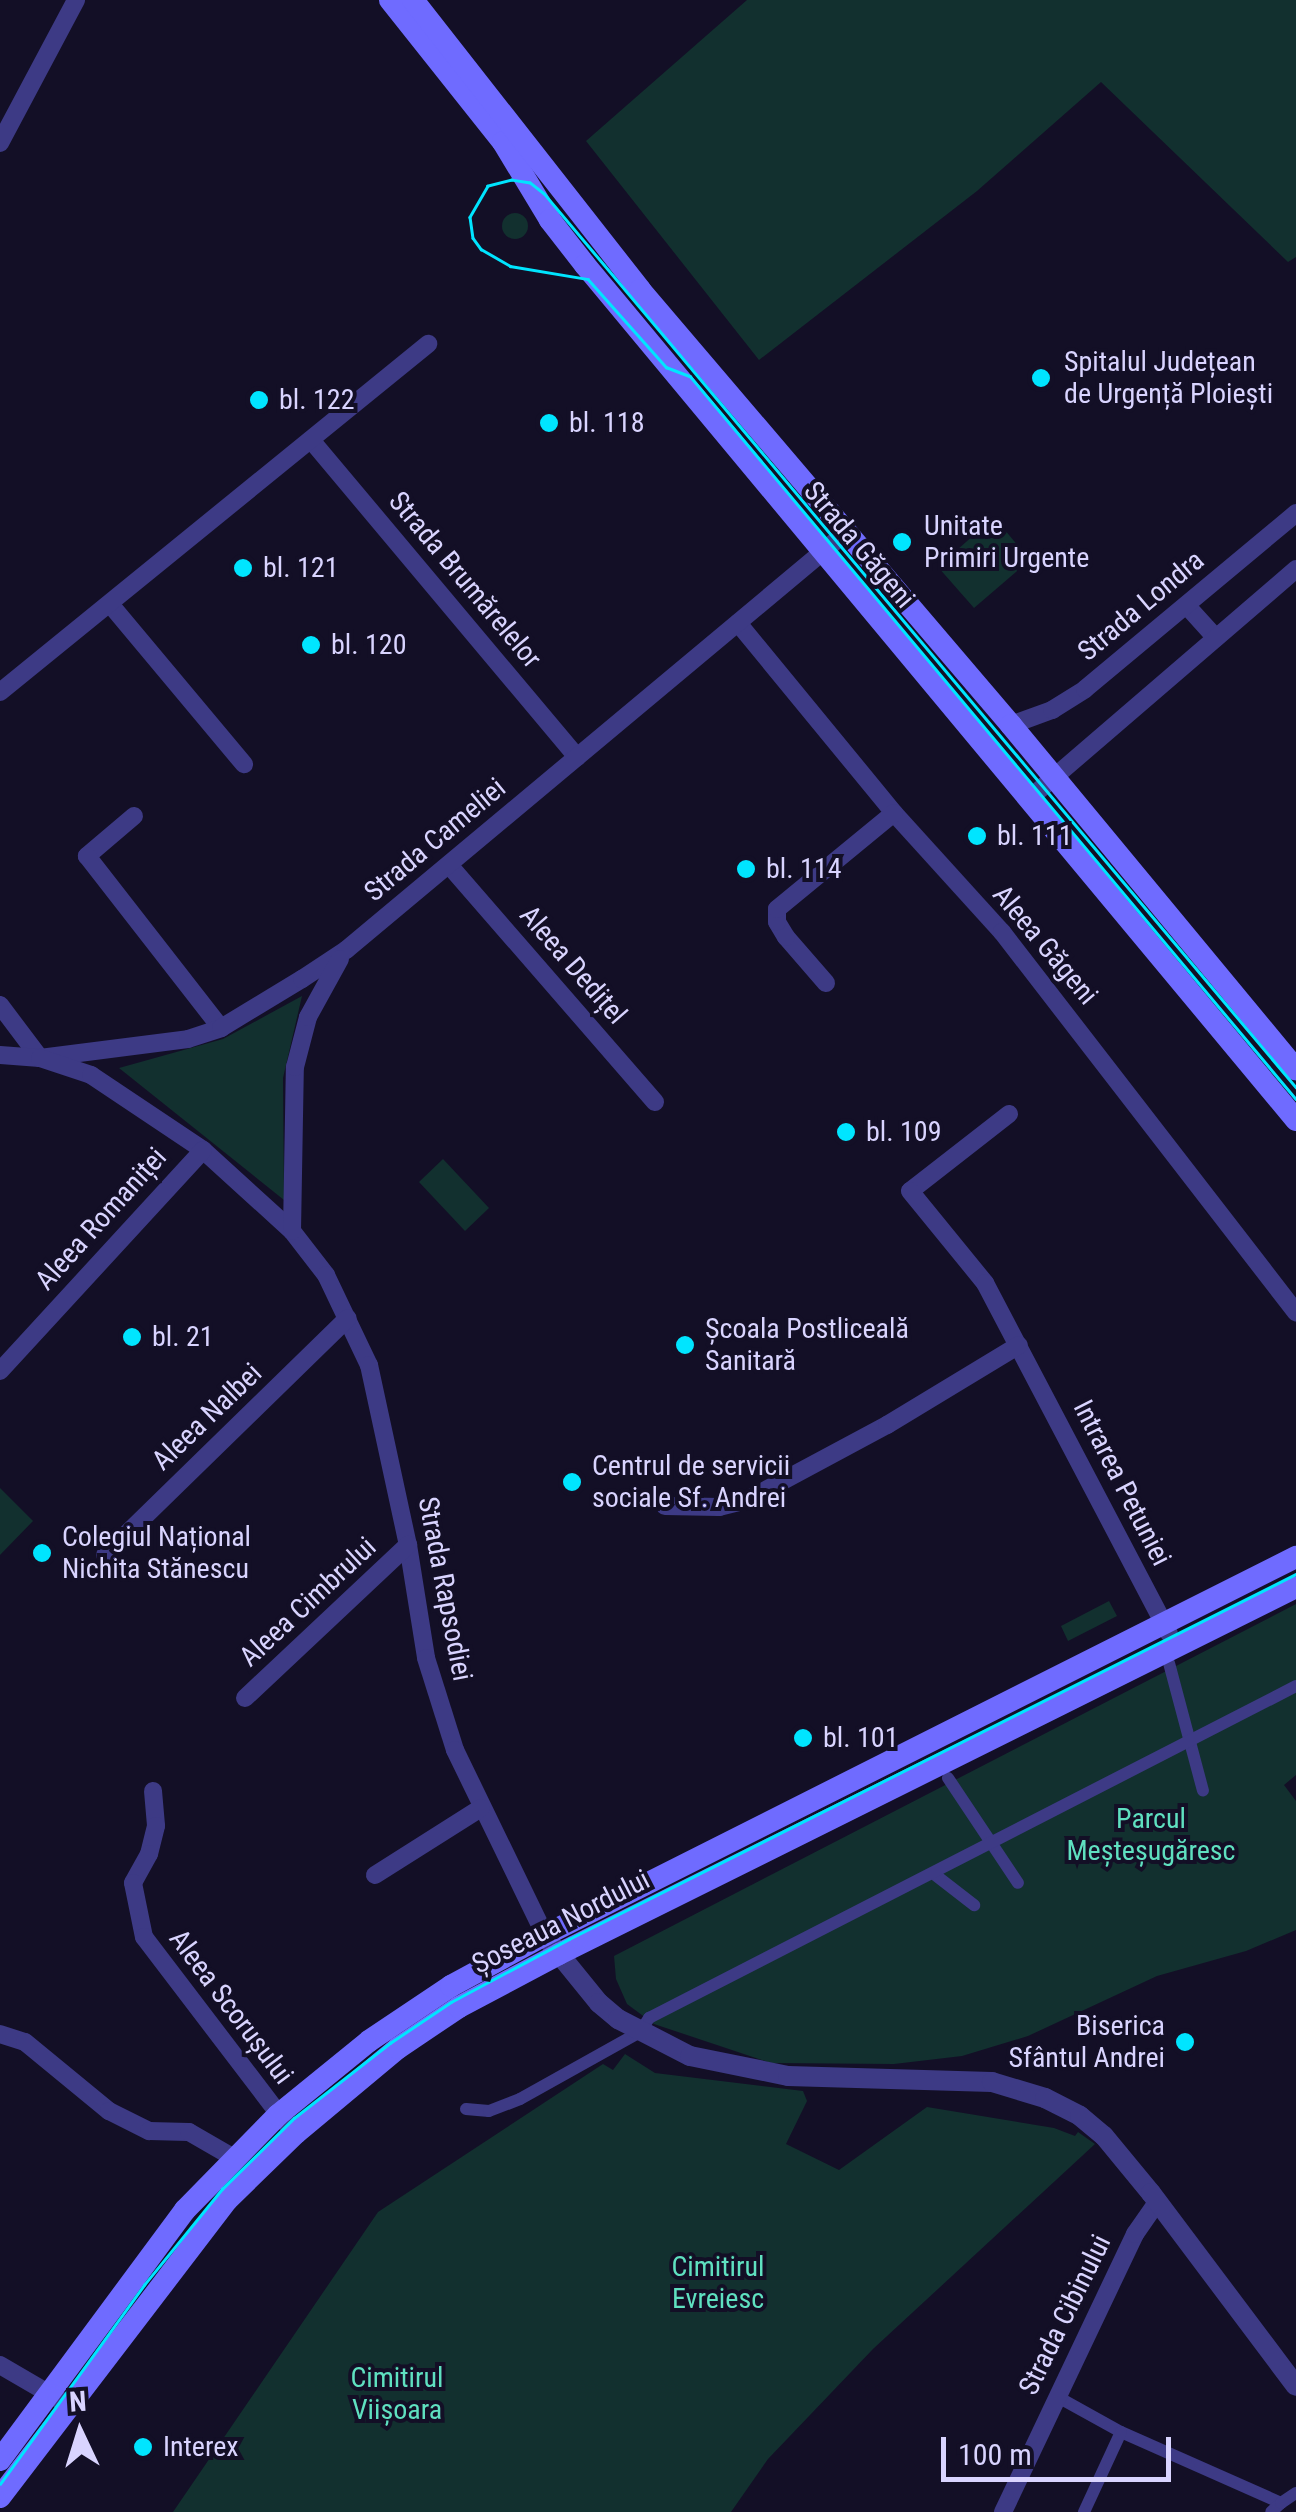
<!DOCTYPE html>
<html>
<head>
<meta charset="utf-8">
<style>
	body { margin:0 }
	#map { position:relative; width:1296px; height:2512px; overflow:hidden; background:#130f26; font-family:"Roboto Condensed",sans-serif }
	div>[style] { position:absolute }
	.green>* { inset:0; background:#12302f }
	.round { border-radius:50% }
	.pedestrian>* { height:12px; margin:-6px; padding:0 6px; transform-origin:6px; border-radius:6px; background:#3d3a85 }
	.minor>* { height:18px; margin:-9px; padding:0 9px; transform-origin:9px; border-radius:9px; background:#3d3a85 }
	.tertiary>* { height:20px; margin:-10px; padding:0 10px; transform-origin:10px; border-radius:10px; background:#3d3a85 }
	.secondary>* { height:22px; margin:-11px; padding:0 11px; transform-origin:11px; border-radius:11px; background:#6f6bff }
	.tram>* { height:2.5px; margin:-1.25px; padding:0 1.25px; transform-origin:1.25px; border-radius:1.25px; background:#00e5ff }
	.dots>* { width:28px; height:28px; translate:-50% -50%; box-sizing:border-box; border:5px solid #130f26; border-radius:50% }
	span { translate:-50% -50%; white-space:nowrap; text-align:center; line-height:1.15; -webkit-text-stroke:8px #130f26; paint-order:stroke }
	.poi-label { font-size:28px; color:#d9d4ff }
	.left { translate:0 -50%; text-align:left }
	.right { translate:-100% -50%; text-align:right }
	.street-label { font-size:28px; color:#d9d4ff }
	.park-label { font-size:28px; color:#5fe0c0 }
	.north { position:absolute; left:30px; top:2382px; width:100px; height:100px; -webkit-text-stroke:8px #130f26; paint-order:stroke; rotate:356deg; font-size:28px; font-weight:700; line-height:40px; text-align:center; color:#d9d4ff }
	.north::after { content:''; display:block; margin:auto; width:35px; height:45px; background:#d9d4ff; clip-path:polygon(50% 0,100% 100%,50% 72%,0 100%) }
	.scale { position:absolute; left:941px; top:2437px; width:230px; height:45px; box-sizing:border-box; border:5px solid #d9d4ff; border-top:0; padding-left:12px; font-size:30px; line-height:35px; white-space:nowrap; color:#d9d4ff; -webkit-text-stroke:8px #130f26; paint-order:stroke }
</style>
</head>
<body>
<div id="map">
	<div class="green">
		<i style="clip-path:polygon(747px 0,1296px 0,1296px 257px,1288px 262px,1101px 82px,977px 191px,759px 360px,586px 141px)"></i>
		<i class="round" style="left:502px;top:213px;width:26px;height:26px"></i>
		<i style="clip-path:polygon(994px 517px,1030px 560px,974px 608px,938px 567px)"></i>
		<i style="clip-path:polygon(302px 996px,283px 1078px,284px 1200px,119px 1068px,223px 1039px)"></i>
		<i style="clip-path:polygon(443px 1159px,489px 1208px,465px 1231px,419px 1182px)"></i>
		<i style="clip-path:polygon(0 1488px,33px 1521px,0 1555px)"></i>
		<i style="clip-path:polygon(1109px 1601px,1117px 1616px,1068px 1641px,1061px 1626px)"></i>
		<i style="clip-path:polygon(1296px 1604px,1296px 1775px,1284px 1785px,1296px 1801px,1296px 1930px,1246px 1951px,1157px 1976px,1028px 2036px,962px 2056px,894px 2064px,771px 2063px,654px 2024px,627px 2004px,616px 1979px,614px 1956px)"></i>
		<i style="clip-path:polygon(625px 2054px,655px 2073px,803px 2091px,807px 2101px,786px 2144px,839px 2170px,927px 2107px,1054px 2128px,1075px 2136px,1078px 2132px,1095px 2144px,873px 2349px,768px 2459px,731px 2512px,173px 2512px,378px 2212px,603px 2064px,613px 2070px)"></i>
	</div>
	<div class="pedestrian">
		<i style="left:1169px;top:1663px;width:132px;rotate:75.1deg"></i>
		<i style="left:948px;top:1778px;width:126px;rotate:56.3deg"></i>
		<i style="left:934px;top:1874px;width:51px;rotate:37.8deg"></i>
		<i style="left:466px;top:2109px;width:23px;rotate:5deg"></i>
		<i style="left:489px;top:2111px;width:33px;rotate:-21deg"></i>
		<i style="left:520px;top:2099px;width:137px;rotate:-29.2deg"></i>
		<i style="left:640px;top:2032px;width:17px;rotate:-57deg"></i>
		<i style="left:649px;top:2018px;width:727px;rotate:-27.16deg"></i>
		<i style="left:1056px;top:2396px;width:74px;rotate:29deg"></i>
		<i style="left:1121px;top:2432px;width:175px;rotate:23.9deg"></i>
		<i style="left:1281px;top:2503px;width:13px;rotate:138deg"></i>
		<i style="left:1281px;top:2503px;width:18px;rotate:-34deg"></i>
		<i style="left:1084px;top:2512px;width:88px;rotate:-65.2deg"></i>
	</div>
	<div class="minor">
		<i style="left:0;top:143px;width:162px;rotate:-62deg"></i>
		<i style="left:311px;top:440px;width:414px;rotate:50deg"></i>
		<i style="left:110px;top:604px;width:209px;rotate:50.1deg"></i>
		<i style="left:1187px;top:606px;width:43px;rotate:47.8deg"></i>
		<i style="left:738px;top:623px;width:246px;rotate:50.6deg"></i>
		<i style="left:894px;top:813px;width:161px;rotate:47.8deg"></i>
		<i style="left:1002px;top:932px;width:481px;rotate:52.3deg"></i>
		<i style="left:0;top:692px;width:552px;rotate:-39.11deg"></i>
		<i style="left:1011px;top:725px;width:44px;rotate:-20.1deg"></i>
		<i style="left:1052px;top:710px;width:39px;rotate:-32deg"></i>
		<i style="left:1085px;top:689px;width:275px;rotate:-39.8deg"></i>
		<i style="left:1030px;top:798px;width:351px;rotate:-40.7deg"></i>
		<i style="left:134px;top:816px;width:62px;rotate:139.6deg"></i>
		<i style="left:87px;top:856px;width:218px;rotate:52.1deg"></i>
		<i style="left:449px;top:865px;width:314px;rotate:49deg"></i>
		<i style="left:826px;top:983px;width:61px;rotate:-131deg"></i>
		<i style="left:786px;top:937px;width:17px;rotate:-121deg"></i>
		<i style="left:777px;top:922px;width:13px;rotate:-90deg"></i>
		<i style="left:777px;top:909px;width:151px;rotate:-39.4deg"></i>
		<i style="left:0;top:1005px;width:66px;rotate:53deg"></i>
		<i style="left:0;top:1055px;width:40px;rotate:4.3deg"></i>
		<i style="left:40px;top:1058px;width:149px;rotate:-7.3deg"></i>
		<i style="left:188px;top:1039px;width:35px;rotate:-18deg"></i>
		<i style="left:221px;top:1028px;width:95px;rotate:-31.2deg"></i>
		<i style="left:302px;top:979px;width:53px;rotate:-33.4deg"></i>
		<i style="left:346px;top:950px;width:649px;rotate:-39.87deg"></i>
		<i style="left:40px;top:1058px;width:54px;rotate:18.4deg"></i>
		<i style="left:91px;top:1075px;width:135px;rotate:33.8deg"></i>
		<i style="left:203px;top:1150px;width:120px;rotate:42.3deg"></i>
		<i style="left:292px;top:1231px;width:56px;rotate:52.3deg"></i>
		<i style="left:326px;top:1275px;width:100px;rotate:64.5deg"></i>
		<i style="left:369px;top:1365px;width:184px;rotate:77.8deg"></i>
		<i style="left:408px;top:1545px;width:114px;rotate:80.9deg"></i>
		<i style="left:426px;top:1658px;width:96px;rotate:72.5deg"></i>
		<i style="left:455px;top:1750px;width:206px;rotate:64.1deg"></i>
		<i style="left:1009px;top:1114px;width:125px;rotate:142.1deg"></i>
		<i style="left:910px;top:1191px;width:119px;rotate:50.8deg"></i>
		<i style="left:985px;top:1283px;width:395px;rotate:62.3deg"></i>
		<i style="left:292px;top:1231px;width:164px;rotate:-89deg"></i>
		<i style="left:295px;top:1067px;width:52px;rotate:-75.4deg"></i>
		<i style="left:308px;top:1017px;width:66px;rotate:-61.1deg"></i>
		<i style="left:0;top:1371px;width:300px;rotate:-47.4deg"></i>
		<i style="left:665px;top:1506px;width:54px;rotate:1.1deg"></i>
		<i style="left:719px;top:1507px;width:29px;rotate:-14deg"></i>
		<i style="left:747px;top:1500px;width:159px;rotate:-28.2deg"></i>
		<i style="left:887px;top:1425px;width:154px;rotate:-31.2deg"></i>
		<i style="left:105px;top:1555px;width:339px;rotate:-44.3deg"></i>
		<i style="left:245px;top:1698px;width:224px;rotate:-43.2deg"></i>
		<i style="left:153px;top:1791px;width:35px;rotate:85deg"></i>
		<i style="left:156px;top:1826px;width:29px;rotate:104deg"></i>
		<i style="left:149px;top:1854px;width:33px;rotate:119deg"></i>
		<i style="left:133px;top:1883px;width:55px;rotate:78.5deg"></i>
		<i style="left:144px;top:1937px;width:233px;rotate:52.7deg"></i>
		<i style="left:375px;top:1875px;width:125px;rotate:-32.3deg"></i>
		<i style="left:0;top:2034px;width:26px;rotate:18deg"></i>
		<i style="left:25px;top:2042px;width:109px;rotate:39.4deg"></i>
		<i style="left:109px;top:2111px;width:45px;rotate:26.6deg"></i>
		<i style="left:149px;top:2131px;width:40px;rotate:1.4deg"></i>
		<i style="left:189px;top:2132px;width:52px;rotate:30deg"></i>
		<i style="left:0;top:2365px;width:69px;rotate:30.3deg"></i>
		<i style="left:1003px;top:2512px;width:308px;rotate:-64.6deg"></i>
		<i style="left:1135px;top:2234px;width:40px;rotate:-55.1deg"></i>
	</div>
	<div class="tertiary">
		<i style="left:551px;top:1944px;width:76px;rotate:50.9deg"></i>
		<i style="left:599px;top:2003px;width:25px;rotate:40deg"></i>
		<i style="left:618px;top:2019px;width:81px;rotate:27.2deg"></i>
		<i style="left:690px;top:2056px;width:100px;rotate:11.5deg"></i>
		<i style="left:788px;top:2076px;width:204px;rotate:1.7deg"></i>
		<i style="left:992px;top:2082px;width:55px;rotate:16.8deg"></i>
		<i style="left:1045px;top:2098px;width:39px;rotate:27deg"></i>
		<i style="left:1080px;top:2116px;width:31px;rotate:40deg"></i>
		<i style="left:1104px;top:2136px;width:74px;rotate:50.5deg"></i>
		<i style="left:1151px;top:2193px;width:241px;rotate:53.1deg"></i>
	</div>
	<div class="secondary">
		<i style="left:390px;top:0;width:181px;rotate:51.5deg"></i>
		<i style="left:503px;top:142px;width:91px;rotate:58.9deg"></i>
		<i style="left:550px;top:220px;width:57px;rotate:52.1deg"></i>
		<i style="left:585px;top:265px;width:1112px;rotate:50.25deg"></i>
		<i style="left:413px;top:0;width:368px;rotate:51.9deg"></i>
		<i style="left:640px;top:290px;width:572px;rotate:49.54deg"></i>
		<i style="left:1011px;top:725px;width:447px;rotate:50.4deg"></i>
		<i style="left:0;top:2460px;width:311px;rotate:-53.5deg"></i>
		<i style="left:185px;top:2210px;width:133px;rotate:-45.6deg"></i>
		<i style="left:278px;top:2115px;width:117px;rotate:-39.1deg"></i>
		<i style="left:369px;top:2041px;width:99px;rotate:-33.9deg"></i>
		<i style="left:451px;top:1986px;width:107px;rotate:-28.5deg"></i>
		<i style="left:545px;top:1935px;width:841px;rotate:-26.72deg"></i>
		<i style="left:0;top:2497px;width:374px;rotate:-52.6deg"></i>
		<i style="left:227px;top:2200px;width:96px;rotate:-44.2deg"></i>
		<i style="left:296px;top:2133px;width:133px;rotate:-39.8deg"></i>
		<i style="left:398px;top:2048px;width:73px;rotate:-33.9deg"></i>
		<i style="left:459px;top:2007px;width:113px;rotate:-27.9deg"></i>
		<i style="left:559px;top:1954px;width:823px;rotate:-26.47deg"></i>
	</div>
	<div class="tram">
		<i style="left:1296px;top:1088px;width:1168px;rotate:-130.07deg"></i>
		<i style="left:544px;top:194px;width:18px;rotate:-142deg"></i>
		<i style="left:530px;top:183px;width:18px;rotate:-171deg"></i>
		<i style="left:512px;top:180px;width:25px;rotate:166deg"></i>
		<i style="left:488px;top:186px;width:36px;rotate:120deg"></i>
		<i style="left:470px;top:217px;width:21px;rotate:82deg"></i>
		<i style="left:473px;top:238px;width:14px;rotate:54deg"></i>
		<i style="left:481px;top:249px;width:34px;rotate:30deg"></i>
		<i style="left:510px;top:266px;width:79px;rotate:9.5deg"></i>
		<i style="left:588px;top:279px;width:118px;rotate:48.4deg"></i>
		<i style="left:666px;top:367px;width:26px;rotate:21deg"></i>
		<i style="left:690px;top:376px;width:943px;rotate:50.03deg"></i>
		<i style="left:0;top:2484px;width:246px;rotate:-54.1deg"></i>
		<i style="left:144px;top:2285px;width:124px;rotate:-50.9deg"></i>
		<i style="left:222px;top:2189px;width:101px;rotate:-44.6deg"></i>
		<i style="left:294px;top:2118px;width:122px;rotate:-38deg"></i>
		<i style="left:390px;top:2043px;width:73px;rotate:-33.9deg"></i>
		<i style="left:451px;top:2002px;width:134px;rotate:-28.1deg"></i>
		<i style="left:569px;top:1939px;width:813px;rotate:-26.66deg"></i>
	</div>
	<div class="dots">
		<i style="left:1041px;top:378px;background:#00e5ff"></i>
		<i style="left:259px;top:400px;background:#00e5ff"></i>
		<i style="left:549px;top:423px;background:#00e5ff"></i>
		<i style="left:902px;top:542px;background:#00e5ff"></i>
		<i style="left:243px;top:568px;background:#00e5ff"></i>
		<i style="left:311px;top:645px;background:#00e5ff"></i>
		<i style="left:977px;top:836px;background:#00e5ff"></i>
		<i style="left:746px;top:869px;background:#00e5ff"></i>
		<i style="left:846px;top:1132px;background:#00e5ff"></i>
		<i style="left:132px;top:1337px;background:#00e5ff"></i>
		<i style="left:685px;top:1345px;background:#00e5ff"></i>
		<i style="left:572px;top:1482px;background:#00e5ff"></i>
		<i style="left:42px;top:1553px;background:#00e5ff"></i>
		<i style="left:803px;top:1738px;background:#00e5ff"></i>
		<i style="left:1185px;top:2042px;background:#00e5ff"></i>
		<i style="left:143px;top:2447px;background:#00e5ff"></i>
	</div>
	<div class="poi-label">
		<span class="left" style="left:1064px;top:378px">Spitalul Județean<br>de Urgență Ploiești</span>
		<span class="left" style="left:279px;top:400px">bl. 122</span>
		<span class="left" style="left:569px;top:423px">bl. 118</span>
		<span class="left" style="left:924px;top:542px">Unitate<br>Primiri Urgente</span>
		<span class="left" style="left:263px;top:568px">bl. 121</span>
		<span class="left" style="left:331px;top:645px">bl. 120</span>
		<span class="left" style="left:997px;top:836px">bl. 111</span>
		<span class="left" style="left:766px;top:869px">bl. 114</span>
		<span class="left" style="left:866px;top:1132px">bl. 109</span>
		<span class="left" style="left:705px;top:1345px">Școala Postliceală<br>Sanitară</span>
		<span class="left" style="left:152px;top:1337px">bl. 21</span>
		<span class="left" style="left:592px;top:1482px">Centrul de servicii<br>sociale Sf. Andrei</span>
		<span class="left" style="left:62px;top:1553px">Colegiul Național<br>Nichita Stănescu</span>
		<span class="left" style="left:823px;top:1738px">bl. 101</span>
		<span class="right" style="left:1165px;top:2042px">Biserica<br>Sfântul Andrei</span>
		<span class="left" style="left:163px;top:2447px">Interex</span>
	</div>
	<div class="street-label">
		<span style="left:859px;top:545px;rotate:50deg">Strada Găgeni</span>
		<span style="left:465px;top:580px;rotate:50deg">Strada Brumărelelor</span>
		<span style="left:1141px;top:606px;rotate:-40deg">Strada Londra</span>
		<span style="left:435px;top:840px;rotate:-40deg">Strada Cameliei</span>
		<span style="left:1045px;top:945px;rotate:50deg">Aleea Găgeni</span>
		<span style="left:573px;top:965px;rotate:49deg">Aleea Dedițel</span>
		<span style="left:101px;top:1219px;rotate:-48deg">Aleea Romaniței</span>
		<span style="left:207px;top:1417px;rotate:-44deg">Aleea Nalbei</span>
		<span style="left:1122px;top:1483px;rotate:63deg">Intrarea Petuniei</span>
		<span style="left:445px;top:1589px;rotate:79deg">Strada Rapsodiei</span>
		<span style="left:308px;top:1602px;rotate:-43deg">Aleea Cimbrului</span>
		<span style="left:561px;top:1922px;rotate:-27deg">Șoseaua Nordului</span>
		<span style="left:231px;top:2007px;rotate:53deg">Aleea Scorușului</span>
		<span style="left:1065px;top:2315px;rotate:-64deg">Strada Cibinului</span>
	</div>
	<div class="park-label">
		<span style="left:1151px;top:1835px">Parcul<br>Meșteșugăresc</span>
		<span style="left:718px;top:2283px">Cimitirul<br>Evreiesc</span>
		<span style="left:397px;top:2394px">Cimitirul<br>Viișoara</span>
	</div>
	<div class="north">N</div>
	<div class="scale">100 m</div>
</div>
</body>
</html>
